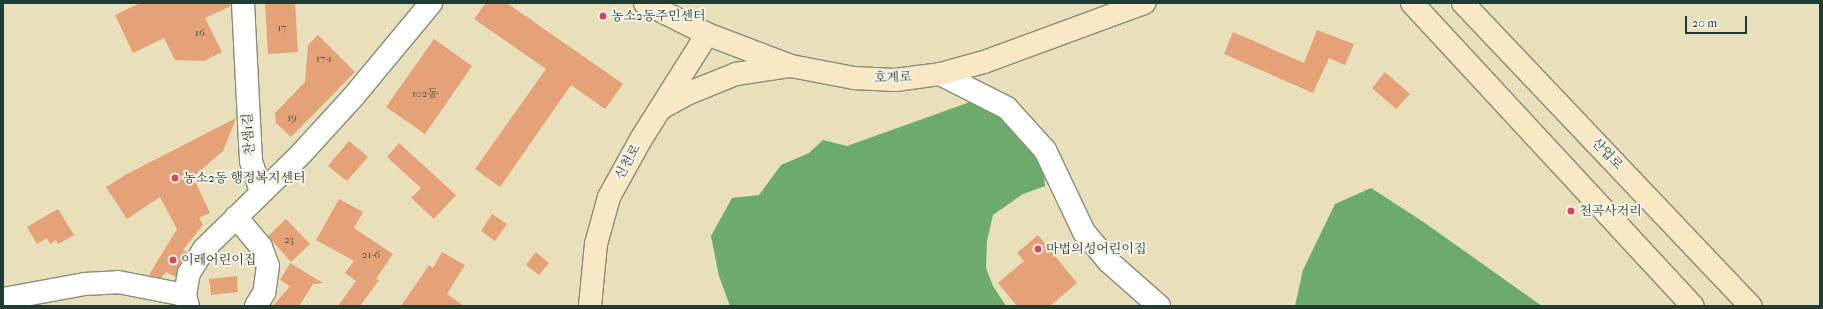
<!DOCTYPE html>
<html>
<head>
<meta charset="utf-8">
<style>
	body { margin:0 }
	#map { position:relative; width:1823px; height:309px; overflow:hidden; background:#eadfbb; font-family:"IM FELL French Canon","Noto Serif KR",serif }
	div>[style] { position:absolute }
	.forest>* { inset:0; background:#6dab6c }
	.building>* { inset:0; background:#e5a177 }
	.roads { filter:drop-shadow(1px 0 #848e78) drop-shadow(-1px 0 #848e78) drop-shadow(0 1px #848e78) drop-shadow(0 -1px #848e78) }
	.street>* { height:22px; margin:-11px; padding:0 11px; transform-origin:11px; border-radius:11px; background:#fff }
	.secondary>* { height:22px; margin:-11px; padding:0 11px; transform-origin:11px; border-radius:11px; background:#f8e8c3 }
	.dots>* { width:11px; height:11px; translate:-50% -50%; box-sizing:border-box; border:2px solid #f7f3e8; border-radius:50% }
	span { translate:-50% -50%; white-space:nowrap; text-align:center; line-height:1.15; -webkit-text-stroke:4px #f7f3e8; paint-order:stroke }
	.number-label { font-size:11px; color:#505645 }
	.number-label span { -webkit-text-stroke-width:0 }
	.poi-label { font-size:13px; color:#1f3d34 }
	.left { translate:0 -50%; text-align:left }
	.street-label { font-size:13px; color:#1f3d34 }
	.frame { position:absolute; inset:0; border:4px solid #1f3d34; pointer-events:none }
	.scale { position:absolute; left:1685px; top:16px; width:62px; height:18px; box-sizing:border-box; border:2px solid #1f3d34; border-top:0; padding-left:5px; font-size:12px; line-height:14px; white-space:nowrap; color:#1f3d34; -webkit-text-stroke:3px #f7f3e8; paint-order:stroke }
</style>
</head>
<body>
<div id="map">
	<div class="forest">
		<i style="clip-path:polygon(970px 102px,989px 106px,1043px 164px,1045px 186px,1023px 194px,993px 215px,987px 241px,986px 268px,993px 286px,1006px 306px,730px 306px,719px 276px,711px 236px,732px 198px,759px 195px,781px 165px,809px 153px,823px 140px,847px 146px)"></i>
		<i style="clip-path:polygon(1371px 188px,1422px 221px,1542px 306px,1295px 306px,1303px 270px,1335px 204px)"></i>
	</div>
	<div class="building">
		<i style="clip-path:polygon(140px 3px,231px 3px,231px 6px,205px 18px,222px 52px,204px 61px,175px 60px,164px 38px,133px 53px,115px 15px)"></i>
		<i style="clip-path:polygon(265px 3px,295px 3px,298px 52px,268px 54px)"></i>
		<i style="clip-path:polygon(486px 3px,507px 3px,623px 84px,605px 109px,571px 85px,500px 187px,475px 169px,546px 69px,474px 19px)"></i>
		<i style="clip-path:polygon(1317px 30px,1354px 44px,1345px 65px,1329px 58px,1313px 93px,1224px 54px,1233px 32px,1304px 63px)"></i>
		<i style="clip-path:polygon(318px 35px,355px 72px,291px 137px,276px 123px,275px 113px,305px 82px,308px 45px)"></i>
		<i style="clip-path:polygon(434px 39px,472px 66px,425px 134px,386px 107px)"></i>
		<i style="clip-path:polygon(1385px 72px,1410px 94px,1396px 109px,1372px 88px)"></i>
		<i style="clip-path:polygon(236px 118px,223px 151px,193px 177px,210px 213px,199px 218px,203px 225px,183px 250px,187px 252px,176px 277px,166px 272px,161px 278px,149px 275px,177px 229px,160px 197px,127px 219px,106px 187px,127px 174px)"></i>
		<i style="clip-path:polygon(349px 141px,368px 157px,347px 181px,328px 166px)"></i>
		<i style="clip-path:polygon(399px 143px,456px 195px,434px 219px,411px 198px,421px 188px,387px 157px)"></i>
		<i style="clip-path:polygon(339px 199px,363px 212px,354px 228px,393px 254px,376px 279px,379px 280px,360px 306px,338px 306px,356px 281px,345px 273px,354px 261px,316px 240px)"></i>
		<i style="clip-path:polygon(58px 209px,74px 235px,58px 244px,56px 240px,50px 244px,47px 238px,37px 244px,27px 227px)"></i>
		<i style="clip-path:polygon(492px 214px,507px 224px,495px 241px,481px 231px)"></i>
		<i style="clip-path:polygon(286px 219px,310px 244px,291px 262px,268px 236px)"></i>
		<i style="clip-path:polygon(1038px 235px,1077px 283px,1050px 306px,1017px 306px,998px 283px,1024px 261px,1017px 253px)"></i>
		<i style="clip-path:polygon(442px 252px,465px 265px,447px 294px,464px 306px,401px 306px,429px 265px,433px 268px)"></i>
		<i style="clip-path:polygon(536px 252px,549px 263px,539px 275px,526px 265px)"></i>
		<i style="clip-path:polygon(290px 263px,323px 283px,313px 284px,299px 306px,273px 306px,290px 286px,280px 280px)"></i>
		<i style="clip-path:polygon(237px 276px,238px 292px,211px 295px,209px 279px)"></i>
	</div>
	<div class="roads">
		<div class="street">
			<i style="left:243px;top:3px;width:158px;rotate:87.1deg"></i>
			<i style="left:251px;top:161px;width:33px;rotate:72deg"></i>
			<i style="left:940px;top:74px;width:75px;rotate:26.9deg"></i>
			<i style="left:1007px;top:108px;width:57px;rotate:47.9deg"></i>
			<i style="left:1045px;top:150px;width:91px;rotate:64.6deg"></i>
			<i style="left:1084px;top:232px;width:38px;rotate:50deg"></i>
			<i style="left:1108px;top:261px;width:68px;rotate:41.4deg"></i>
			<i style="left:236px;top:217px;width:39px;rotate:50deg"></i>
			<i style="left:261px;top:247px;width:20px;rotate:70deg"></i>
			<i style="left:268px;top:266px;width:27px;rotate:98deg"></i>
			<i style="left:264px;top:293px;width:15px;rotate:122deg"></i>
			<i style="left:3px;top:299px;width:83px;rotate:-10.4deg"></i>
			<i style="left:85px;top:284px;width:33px;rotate:-3deg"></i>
			<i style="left:118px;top:282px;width:68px;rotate:11deg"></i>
			<i style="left:188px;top:306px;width:11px;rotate:-105deg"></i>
			<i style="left:185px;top:295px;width:22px;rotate:-80deg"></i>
			<i style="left:189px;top:273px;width:28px;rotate:-58deg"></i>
			<i style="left:204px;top:249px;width:136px;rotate:-44.4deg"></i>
			<i style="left:301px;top:154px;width:77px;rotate:-47.6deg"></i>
			<i style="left:353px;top:97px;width:122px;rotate:-50.3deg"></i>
		</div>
		<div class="secondary">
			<i style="left:645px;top:3px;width:69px;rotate:26.6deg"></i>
			<i style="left:707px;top:34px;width:90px;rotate:20.9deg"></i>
			<i style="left:791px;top:66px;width:64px;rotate:10.8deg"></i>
			<i style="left:854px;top:78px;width:41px;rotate:2.8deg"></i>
			<i style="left:895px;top:80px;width:45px;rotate:-7.6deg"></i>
			<i style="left:940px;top:74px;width:46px;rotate:-15.3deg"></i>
			<i style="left:984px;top:62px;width:171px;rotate:-20.2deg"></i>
			<i style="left:1412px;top:3px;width:413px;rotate:47.2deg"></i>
			<i style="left:1463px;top:3px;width:418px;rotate:46.5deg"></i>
			<i style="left:660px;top:109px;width:33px;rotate:-29deg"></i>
			<i style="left:689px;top:93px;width:51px;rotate:-22deg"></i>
			<i style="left:736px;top:74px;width:55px;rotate:-8.4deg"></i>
			<i style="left:590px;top:306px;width:62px;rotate:-84.5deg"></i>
			<i style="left:596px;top:244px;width:49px;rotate:-74.5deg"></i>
			<i style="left:609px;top:197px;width:66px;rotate:-61.1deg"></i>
			<i style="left:641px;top:139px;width:124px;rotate:-57.8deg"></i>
		</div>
	</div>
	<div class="dots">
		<i style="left:603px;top:16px;background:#d1495b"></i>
		<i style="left:175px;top:178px;background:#d1495b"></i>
		<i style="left:1571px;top:211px;background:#d1495b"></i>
		<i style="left:1038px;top:249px;background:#d1495b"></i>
		<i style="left:173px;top:260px;background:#d1495b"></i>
	</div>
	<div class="number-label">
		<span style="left:282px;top:28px">17</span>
		<span style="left:200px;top:33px">16</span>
		<span style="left:324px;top:59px">17-1</span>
		<span style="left:425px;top:94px">102동</span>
		<span style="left:292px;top:118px">19</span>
		<span style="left:289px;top:240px">23</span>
		<span style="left:371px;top:255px">21-6</span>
	</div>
	<div class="poi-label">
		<span class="left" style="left:611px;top:16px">농소2동주민센터</span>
		<span class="left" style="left:183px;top:178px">농소2동 행정복지센터</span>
		<span class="left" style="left:1579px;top:211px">천곡사거리</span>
		<span class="left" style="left:1046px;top:249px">마법의성어린이집</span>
		<span class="left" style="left:181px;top:260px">이레어린이집</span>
	</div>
	<div class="street-label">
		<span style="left:893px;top:78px;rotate:-2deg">호계로</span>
		<span style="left:249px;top:134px;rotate:-94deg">찬샘1길</span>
		<span style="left:1607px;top:154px;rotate:46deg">산업로</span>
		<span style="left:628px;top:162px;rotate:-61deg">신천로</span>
	</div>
	<div class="frame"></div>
	<div class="scale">20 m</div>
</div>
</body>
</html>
